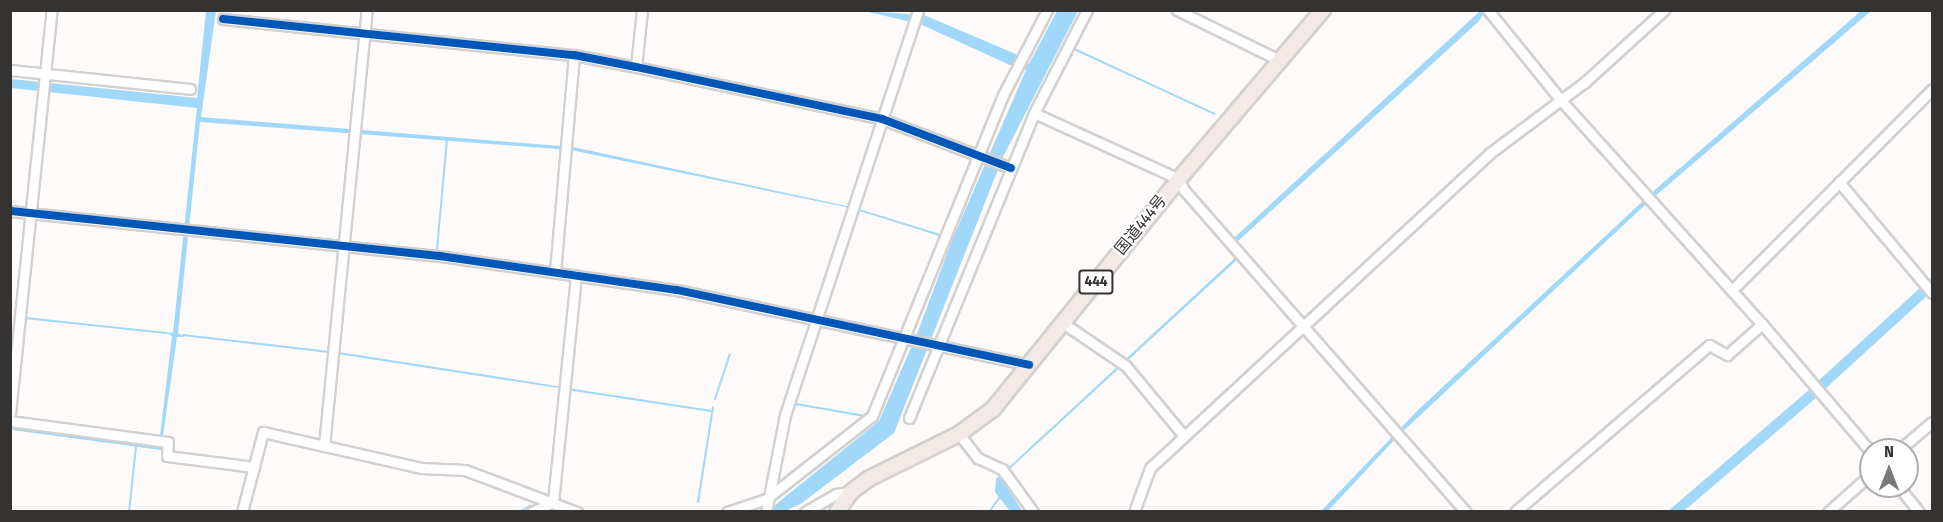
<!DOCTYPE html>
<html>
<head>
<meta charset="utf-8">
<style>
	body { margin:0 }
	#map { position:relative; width:1943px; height:522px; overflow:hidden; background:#fdfaf9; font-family:"Fira Sans Condensed","Noto Sans JP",sans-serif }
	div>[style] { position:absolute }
	.water>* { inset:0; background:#a1d8f9 }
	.stream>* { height:2px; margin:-1px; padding:0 1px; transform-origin:1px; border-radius:1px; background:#a1d8f9 }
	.roads { filter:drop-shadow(2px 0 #d3d0d0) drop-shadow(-2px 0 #d3d0d0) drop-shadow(0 2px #d3d0d0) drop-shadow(0 -2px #d3d0d0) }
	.minor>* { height:9px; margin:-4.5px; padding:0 4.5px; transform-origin:4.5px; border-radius:4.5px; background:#fffefe }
	.highway>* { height:14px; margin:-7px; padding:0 7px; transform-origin:7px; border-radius:7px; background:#f3e9e6 }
	.cycleway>* { height:8px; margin:-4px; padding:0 4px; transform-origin:4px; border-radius:4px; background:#0057b8 }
	span { translate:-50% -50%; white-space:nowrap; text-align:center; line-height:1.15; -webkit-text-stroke:4.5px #fff; paint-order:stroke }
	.shield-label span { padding:2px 4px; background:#fff; border:2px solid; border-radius:4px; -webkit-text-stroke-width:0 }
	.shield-label { font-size:15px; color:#353332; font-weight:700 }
	.street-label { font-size:16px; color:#353332 }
	.frame { position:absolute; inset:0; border:12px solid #353332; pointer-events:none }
	.north { position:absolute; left:1859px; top:438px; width:60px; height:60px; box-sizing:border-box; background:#fff; border:2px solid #aeadad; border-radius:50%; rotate:0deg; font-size:16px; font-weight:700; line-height:24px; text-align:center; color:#353332 }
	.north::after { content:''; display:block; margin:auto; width:21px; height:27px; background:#7b7978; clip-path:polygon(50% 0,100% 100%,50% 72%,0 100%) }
</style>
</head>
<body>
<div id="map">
	<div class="water">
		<i style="clip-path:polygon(206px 11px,216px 11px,201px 117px,573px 147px,856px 208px,953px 238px,1026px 70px,1021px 67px,1024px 62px,1029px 64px,1057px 11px,1078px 11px,1003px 157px,894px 433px,802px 503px,786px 511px,760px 511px,775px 505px,879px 421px,917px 334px,952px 240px,850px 208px,571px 150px,200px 122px,178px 333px,185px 337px,177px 337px,161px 450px,12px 430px,16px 427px,159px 444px,172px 336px,165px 332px,173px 333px,197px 108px,11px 88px,11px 79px,197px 98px)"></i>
		<i style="clip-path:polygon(864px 11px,924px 15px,1018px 55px,1012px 66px,920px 24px)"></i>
		<i style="clip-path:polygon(1480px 11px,1486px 11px,1478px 22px,1237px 242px,1239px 258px,1001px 477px,1022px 511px,1010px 511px,995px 492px,996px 479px,1236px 257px,1234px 238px)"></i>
		<i style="clip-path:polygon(1861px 11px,1871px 11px,1646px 204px,1398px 436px,1328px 511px,1320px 512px,1418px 410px,1657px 188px)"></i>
		<i style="clip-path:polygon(1932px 277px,1929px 294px,1825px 389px,1822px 386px,1814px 393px,1817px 397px,1684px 511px,1667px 512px,1810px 389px,1813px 391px,1820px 385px,1817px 382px)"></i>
	</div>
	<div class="stream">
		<i style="left:1072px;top:48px;width:157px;rotate:24.8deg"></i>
		<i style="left:437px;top:249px;width:110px;rotate:-84.8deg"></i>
		<i style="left:25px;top:318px;width:142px;rotate:6.1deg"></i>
		<i style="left:183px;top:335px;width:147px;rotate:6.6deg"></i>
		<i style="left:338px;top:353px;width:223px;rotate:8.8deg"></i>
		<i style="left:567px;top:389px;width:146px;rotate:8.7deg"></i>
		<i style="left:715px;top:399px;width:47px;rotate:-71.6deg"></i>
		<i style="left:796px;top:404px;width:70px;rotate:9.9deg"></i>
		<i style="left:698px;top:502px;width:96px;rotate:-81deg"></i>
		<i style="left:129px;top:512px;width:66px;rotate:-83.9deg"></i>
		<i style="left:519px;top:512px;width:13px;rotate:-29deg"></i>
		<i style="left:989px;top:512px;width:19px;rotate:-54deg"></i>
	</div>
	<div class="roads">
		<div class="minor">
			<i style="left:1177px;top:10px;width:114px;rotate:26.1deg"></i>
			<i style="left:1488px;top:10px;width:113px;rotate:51.1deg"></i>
			<i style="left:1559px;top:98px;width:304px;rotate:48.1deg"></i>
			<i style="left:1762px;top:324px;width:168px;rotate:49.6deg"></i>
			<i style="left:223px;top:19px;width:353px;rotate:5.9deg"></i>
			<i style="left:574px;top:55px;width:63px;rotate:11deg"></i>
			<i style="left:636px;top:67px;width:251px;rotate:11.9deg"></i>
			<i style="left:882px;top:119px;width:138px;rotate:20.8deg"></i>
			<i style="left:636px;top:67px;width:57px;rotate:-84deg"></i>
			<i style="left:10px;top:70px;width:181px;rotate:6deg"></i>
			<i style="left:1034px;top:113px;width:159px;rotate:24.5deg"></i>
			<i style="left:1179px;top:179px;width:12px;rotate:66deg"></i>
			<i style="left:1184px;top:190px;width:428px;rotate:48.8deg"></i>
			<i style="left:1839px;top:182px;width:145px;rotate:50deg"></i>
			<i style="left:10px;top:211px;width:432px;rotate:6deg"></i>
			<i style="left:440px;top:256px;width:239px;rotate:8.2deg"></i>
			<i style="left:677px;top:290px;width:360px;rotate:12deg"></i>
			<i style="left:555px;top:272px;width:218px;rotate:-85deg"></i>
			<i style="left:1732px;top:290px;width:284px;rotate:-45.1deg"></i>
			<i style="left:1063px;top:323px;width:76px;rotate:34.3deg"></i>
			<i style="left:1126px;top:366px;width:91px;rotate:50.4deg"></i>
			<i style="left:10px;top:413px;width:405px;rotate:-84.1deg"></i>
			<i style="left:909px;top:418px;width:330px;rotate:-67.7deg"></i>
			<i style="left:1034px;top:113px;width:116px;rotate:-62.8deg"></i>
			<i style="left:10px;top:421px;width:159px;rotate:7.6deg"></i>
			<i style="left:168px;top:442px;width:14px;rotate:94deg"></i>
			<i style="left:167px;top:456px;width:88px;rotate:7.2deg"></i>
			<i style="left:959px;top:434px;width:31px;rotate:52deg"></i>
			<i style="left:978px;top:458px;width:26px;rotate:25deg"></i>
			<i style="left:1002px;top:469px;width:53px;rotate:54.2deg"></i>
			<i style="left:324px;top:446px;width:438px;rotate:-84.4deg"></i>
			<i style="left:1899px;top:450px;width:43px;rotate:-40.3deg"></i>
			<i style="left:1898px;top:486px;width:33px;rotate:51deg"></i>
			<i style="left:553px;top:502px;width:228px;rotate:-84.2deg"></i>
			<i style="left:242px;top:512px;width:83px;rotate:-75.3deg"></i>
			<i style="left:263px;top:432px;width:162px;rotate:12.8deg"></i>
			<i style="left:421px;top:468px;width:44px;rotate:2.6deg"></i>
			<i style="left:465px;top:470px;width:120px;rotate:20.6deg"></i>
			<i style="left:532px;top:512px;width:23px;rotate:-25deg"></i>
			<i style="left:727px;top:512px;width:41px;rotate:-18.4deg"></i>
			<i style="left:766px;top:499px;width:135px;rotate:-38.1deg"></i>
			<i style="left:872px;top:416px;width:347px;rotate:-67.8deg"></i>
			<i style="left:1003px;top:95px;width:96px;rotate:-62.6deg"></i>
			<i style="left:766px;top:512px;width:99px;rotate:-78.9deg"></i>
			<i style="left:785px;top:415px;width:426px;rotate:-71.8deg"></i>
			<i style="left:805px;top:512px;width:36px;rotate:-30deg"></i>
			<i style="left:836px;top:494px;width:15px;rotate:-8deg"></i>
			<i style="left:1134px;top:512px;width:47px;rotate:-70deg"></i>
			<i style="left:1150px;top:468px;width:463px;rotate:-42.8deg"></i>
			<i style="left:1490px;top:153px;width:119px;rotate:-36.8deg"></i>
			<i style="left:1585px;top:82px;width:107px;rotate:-42.3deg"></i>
			<i style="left:1515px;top:512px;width:256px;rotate:-40.7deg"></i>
			<i style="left:1709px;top:345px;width:21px;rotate:29deg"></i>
			<i style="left:1727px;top:355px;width:47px;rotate:-41.5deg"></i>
			<i style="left:1828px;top:512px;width:57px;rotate:-41.5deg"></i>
		</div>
		<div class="highway">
			<i style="left:837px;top:512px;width:24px;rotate:-55deg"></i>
			<i style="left:851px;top:492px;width:21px;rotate:-37deg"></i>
			<i style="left:868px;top:479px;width:102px;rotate:-26.3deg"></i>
			<i style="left:959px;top:434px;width:42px;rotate:-36.3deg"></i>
			<i style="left:993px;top:409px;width:296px;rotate:-51deg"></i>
			<i style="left:1179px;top:179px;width:222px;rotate:-49.6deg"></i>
		</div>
	</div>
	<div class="cycleway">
		<i style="left:223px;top:19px;width:353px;rotate:5.9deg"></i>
		<i style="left:574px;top:55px;width:63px;rotate:11deg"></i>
		<i style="left:636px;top:67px;width:251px;rotate:11.9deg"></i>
		<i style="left:882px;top:119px;width:138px;rotate:20.8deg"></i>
		<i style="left:10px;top:211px;width:432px;rotate:6deg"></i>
		<i style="left:440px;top:256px;width:239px;rotate:8.2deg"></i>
		<i style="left:677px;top:290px;width:360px;rotate:12deg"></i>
	</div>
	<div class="shield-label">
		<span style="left:1096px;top:282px">444</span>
	</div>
	<div class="street-label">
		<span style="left:1141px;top:225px;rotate:-51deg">国道444号</span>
	</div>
	<div class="frame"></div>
	<div class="north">N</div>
</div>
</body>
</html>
